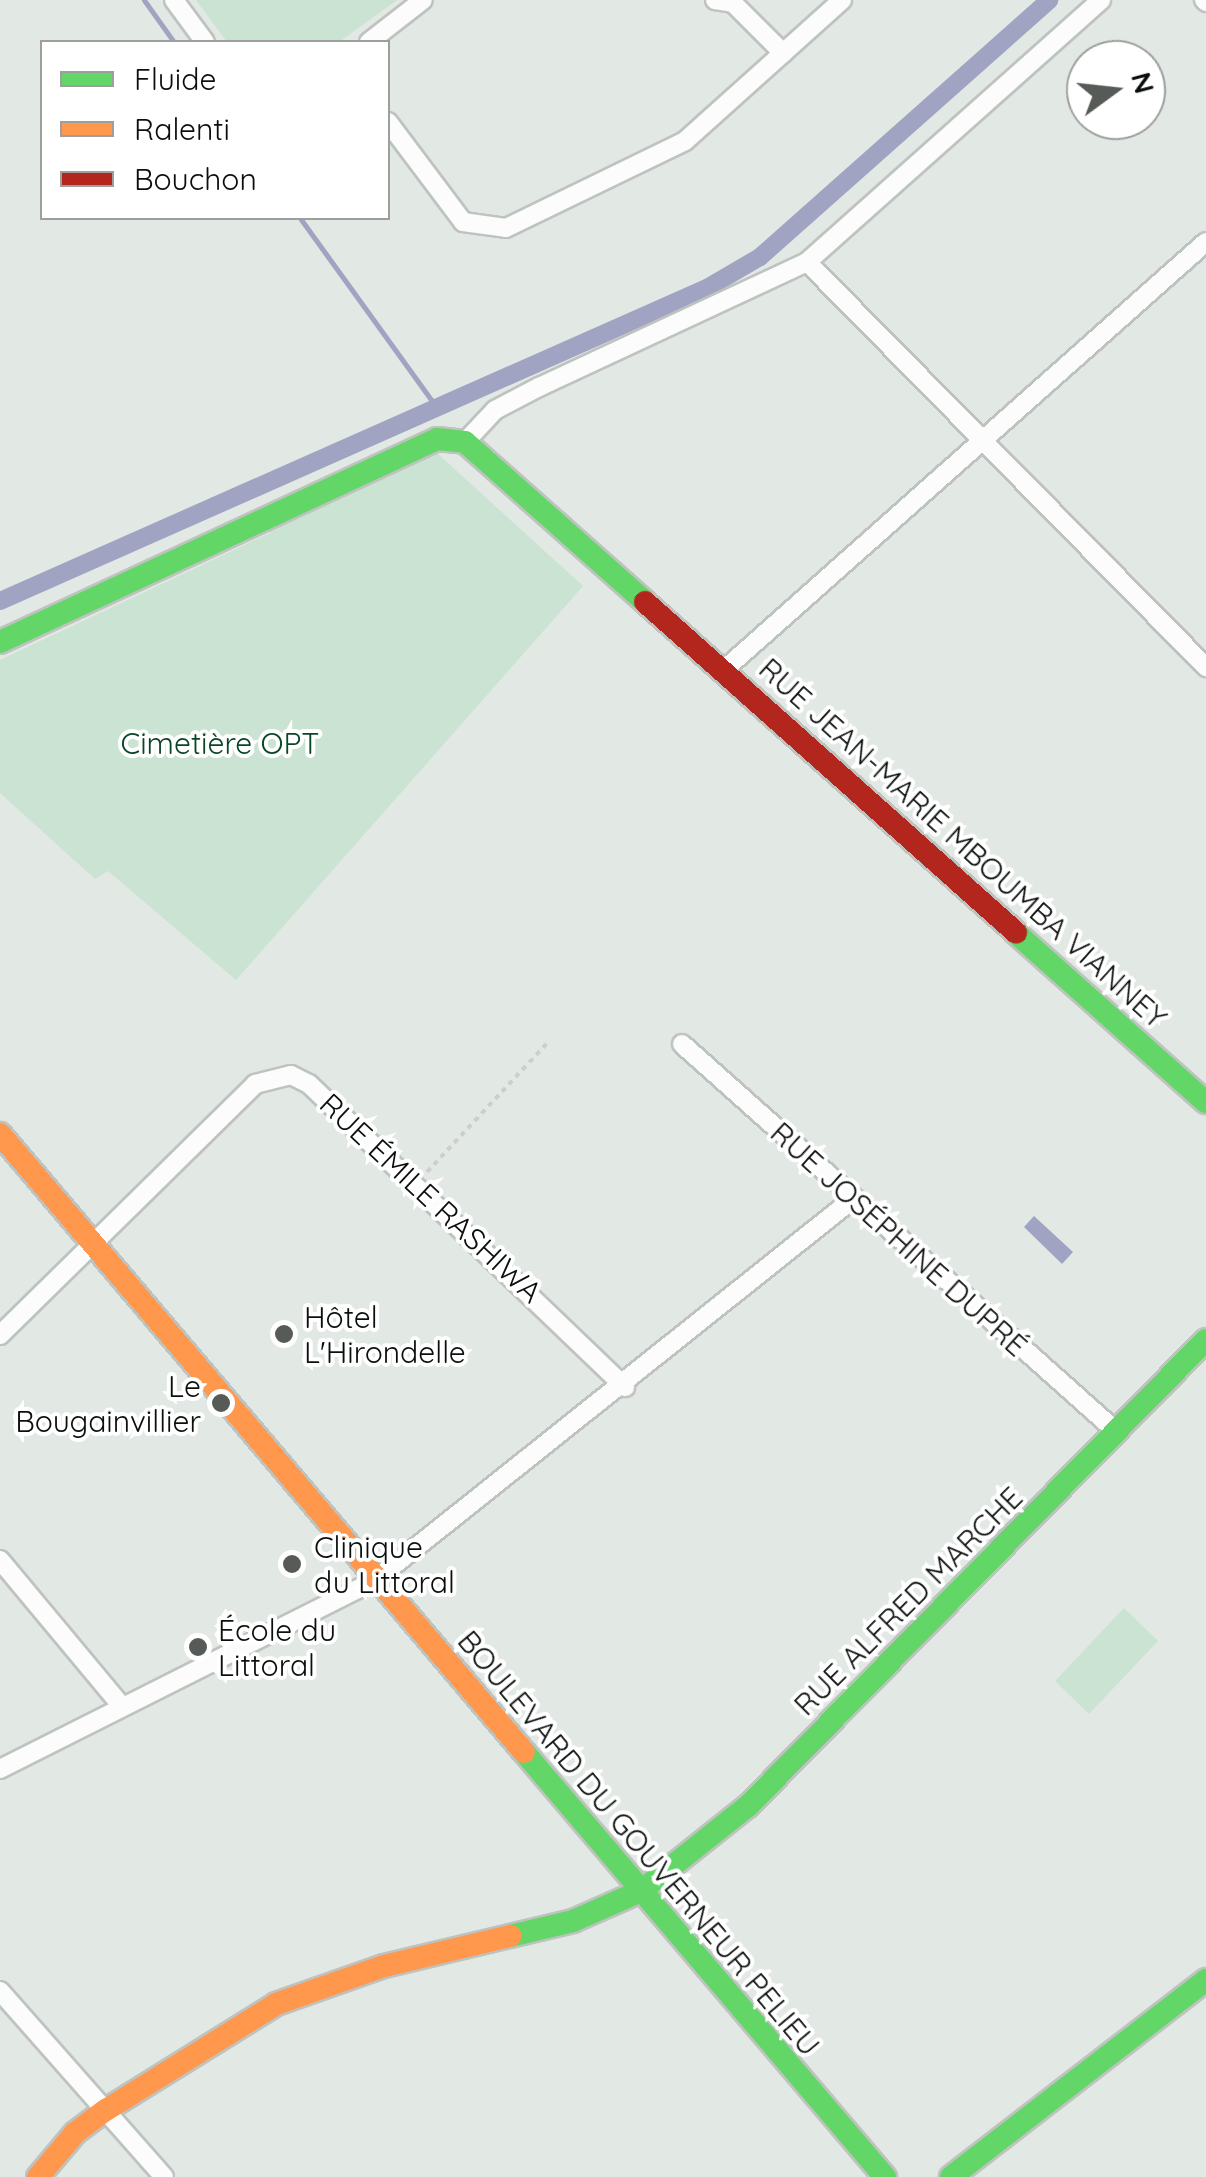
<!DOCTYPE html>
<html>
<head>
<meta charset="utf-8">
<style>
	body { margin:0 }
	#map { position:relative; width:1206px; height:2177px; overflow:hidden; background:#e2e8e3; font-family:Quicksand,sans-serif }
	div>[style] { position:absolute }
	.green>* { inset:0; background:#cbe3d2 }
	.water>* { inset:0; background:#a1a3c3 }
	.stream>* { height:5px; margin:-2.5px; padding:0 2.5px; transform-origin:2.5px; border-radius:2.5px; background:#a1a3c3 }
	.canal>* { height:18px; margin:-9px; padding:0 9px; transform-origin:9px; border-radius:9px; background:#a1a3c3 }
	.path>* { height:4px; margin-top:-2px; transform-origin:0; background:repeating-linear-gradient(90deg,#cdcecd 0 5px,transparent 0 10px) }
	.roads { filter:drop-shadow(2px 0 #bfc3c0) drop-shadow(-2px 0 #bfc3c0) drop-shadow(0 2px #bfc3c0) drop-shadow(0 -2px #bfc3c0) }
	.street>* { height:18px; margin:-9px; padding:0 9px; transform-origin:9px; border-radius:9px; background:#fbfcfb }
	.fast>* { height:22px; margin:-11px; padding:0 11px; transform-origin:11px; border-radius:11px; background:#63d668 }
	.slow>* { height:22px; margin:-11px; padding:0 11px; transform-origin:11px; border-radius:11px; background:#ff974d }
	.jam>* { height:22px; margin:-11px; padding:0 11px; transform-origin:11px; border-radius:11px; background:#b3261e }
	.dots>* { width:28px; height:28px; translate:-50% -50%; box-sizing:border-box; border:5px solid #fff; border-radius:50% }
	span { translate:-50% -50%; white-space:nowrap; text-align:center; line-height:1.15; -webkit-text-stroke:8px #fff; paint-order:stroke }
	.park-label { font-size:30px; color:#084626 }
	.street-label { font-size:30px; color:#0b0f0c }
	.poi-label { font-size:30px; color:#0b0f0c }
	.left { translate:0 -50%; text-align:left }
	.right { translate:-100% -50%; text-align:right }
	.legend { position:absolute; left:40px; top:40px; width:350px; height:180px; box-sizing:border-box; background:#fff; border:2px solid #9d9f9e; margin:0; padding:12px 18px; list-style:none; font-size:30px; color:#0b0f0c }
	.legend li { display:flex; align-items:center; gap:20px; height:50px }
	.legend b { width:50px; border:2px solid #9d9f9e }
	.north { position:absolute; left:1066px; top:40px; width:100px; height:100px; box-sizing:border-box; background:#fff; border:2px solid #9d9f9e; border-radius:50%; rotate:75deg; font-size:28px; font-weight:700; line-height:40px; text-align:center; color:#0b0f0c }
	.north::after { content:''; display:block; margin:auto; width:35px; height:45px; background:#565b57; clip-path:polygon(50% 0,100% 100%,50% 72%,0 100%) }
</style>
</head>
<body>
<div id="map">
	<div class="green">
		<i style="clip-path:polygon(196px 0,397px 0,339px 42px,227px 42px)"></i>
		<i style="clip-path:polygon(437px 453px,583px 586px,236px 980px,108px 871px,95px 879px,0 793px,0 660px,270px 533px,268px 525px)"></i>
		<i style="clip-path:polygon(1124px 1608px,1158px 1641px,1089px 1714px,1055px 1681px)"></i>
	</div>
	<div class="water">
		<i style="clip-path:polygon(1034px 1216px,1073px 1252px,1062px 1264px,1024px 1227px)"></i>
	</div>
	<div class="stream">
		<i style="left:144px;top:0;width:52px;rotate:54.5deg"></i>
		<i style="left:300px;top:218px;width:234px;rotate:54.2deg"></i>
	</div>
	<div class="canal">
		<i style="left:0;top:601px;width:773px;rotate:-23.88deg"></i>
		<i style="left:707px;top:288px;width:61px;rotate:-30.3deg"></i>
		<i style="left:760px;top:257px;width:387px;rotate:-41.6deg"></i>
	</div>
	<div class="path">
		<i style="left:427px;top:1172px;width:180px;rotate:-47deg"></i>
	</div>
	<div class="roads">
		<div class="street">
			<i style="left:174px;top:0;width:52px;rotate:53.6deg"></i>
			<i style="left:715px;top:0;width:18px;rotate:9deg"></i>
			<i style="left:733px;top:3px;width:71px;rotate:45deg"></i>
			<i style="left:1204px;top:0;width:3px;rotate:45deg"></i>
			<i style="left:369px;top:42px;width:68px;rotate:-37.9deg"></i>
			<i style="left:388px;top:122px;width:125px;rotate:53.1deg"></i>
			<i style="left:463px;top:222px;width:43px;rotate:7.9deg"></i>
			<i style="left:506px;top:228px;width:199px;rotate:-25.9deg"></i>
			<i style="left:685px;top:141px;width:211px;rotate:-41.9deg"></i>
			<i style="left:807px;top:262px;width:569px;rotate:45.43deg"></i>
			<i style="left:465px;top:442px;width:44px;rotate:-46.8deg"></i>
			<i style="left:495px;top:410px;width:50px;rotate:-27.6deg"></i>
			<i style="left:539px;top:387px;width:296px;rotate:-25deg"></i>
			<i style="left:807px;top:262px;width:394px;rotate:-41.7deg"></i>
			<i style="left:725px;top:669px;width:643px;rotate:-41.6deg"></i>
			<i style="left:682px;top:1044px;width:584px;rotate:41.74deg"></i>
			<i style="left:0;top:1335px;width:358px;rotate:-44.5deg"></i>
			<i style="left:255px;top:1084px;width:37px;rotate:-14deg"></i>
			<i style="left:291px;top:1075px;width:20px;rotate:27deg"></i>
			<i style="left:309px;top:1084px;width:438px;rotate:43.8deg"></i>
			<i style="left:0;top:1560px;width:189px;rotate:50.2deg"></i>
			<i style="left:0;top:1769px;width:420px;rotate:-26.7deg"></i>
			<i style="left:375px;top:1580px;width:611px;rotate:-38.56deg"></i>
			<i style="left:0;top:1991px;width:248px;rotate:48.6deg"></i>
		</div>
		<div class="fast">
			<i style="left:0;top:642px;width:482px;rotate:-24.9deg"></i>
			<i style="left:437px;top:439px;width:28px;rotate:6deg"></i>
			<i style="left:465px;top:442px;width:241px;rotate:41.6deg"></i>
			<i style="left:1016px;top:933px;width:254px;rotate:41.7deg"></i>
			<i style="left:524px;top:1752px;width:558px;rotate:49.66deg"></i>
			<i style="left:510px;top:1936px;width:65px;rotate:-13.4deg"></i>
			<i style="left:573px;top:1921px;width:74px;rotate:-23.8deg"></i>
			<i style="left:641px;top:1891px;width:137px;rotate:-38.5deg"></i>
			<i style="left:748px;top:1806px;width:653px;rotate:-45.5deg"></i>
			<i style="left:951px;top:2177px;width:322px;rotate:-37.7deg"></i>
		</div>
		<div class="slow">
			<i style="left:0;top:1134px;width:810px;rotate:49.71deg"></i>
			<i style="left:38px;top:2177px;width:57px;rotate:-49.9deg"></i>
			<i style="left:75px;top:2133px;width:39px;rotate:-37deg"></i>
			<i style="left:106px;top:2110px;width:200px;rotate:-31.9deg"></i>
			<i style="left:276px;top:2004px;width:114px;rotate:-19.4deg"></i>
			<i style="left:384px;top:1966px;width:130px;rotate:-13.4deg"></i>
		</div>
		<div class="jam">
			<i style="left:645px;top:602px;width:497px;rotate:41.7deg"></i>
		</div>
	</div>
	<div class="dots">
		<i style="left:284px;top:1334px;background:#565b57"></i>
		<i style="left:221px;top:1403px;background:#565b57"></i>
		<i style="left:292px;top:1564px;background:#565b57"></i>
		<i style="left:198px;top:1647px;background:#565b57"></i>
	</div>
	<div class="park-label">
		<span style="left:220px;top:743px">Cimetière OPT</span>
	</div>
	<div class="street-label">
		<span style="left:963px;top:843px;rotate:42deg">RUE JEAN-MARIE MBOUMBA VIANNEY</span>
		<span style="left:431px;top:1198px;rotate:43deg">RUE ÉMILE RASHIWA</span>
		<span style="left:899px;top:1239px;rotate:42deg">RUE JOSÉPHINE DUPRÉ</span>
		<span style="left:908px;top:1601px;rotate:-45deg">RUE ALFRED MARCHE</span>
		<span style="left:639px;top:1843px;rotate:50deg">BOULEVARD DU GOUVERNEUR PELIEU</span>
	</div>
	<div class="poi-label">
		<span class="left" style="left:304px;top:1334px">Hôtel<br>L'Hirondelle</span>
		<span class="right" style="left:201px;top:1403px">Le<br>Bougainvillier</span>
		<span class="left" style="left:314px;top:1564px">Clinique<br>du Littoral</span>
		<span class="left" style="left:218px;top:1647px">École du<br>Littoral</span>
	</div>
	<ul class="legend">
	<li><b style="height:12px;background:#63d668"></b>Fluide</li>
	<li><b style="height:12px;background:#ff974d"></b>Ralenti</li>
	<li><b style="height:12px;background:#b3261e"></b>Bouchon</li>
	</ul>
	<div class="north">N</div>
</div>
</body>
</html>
